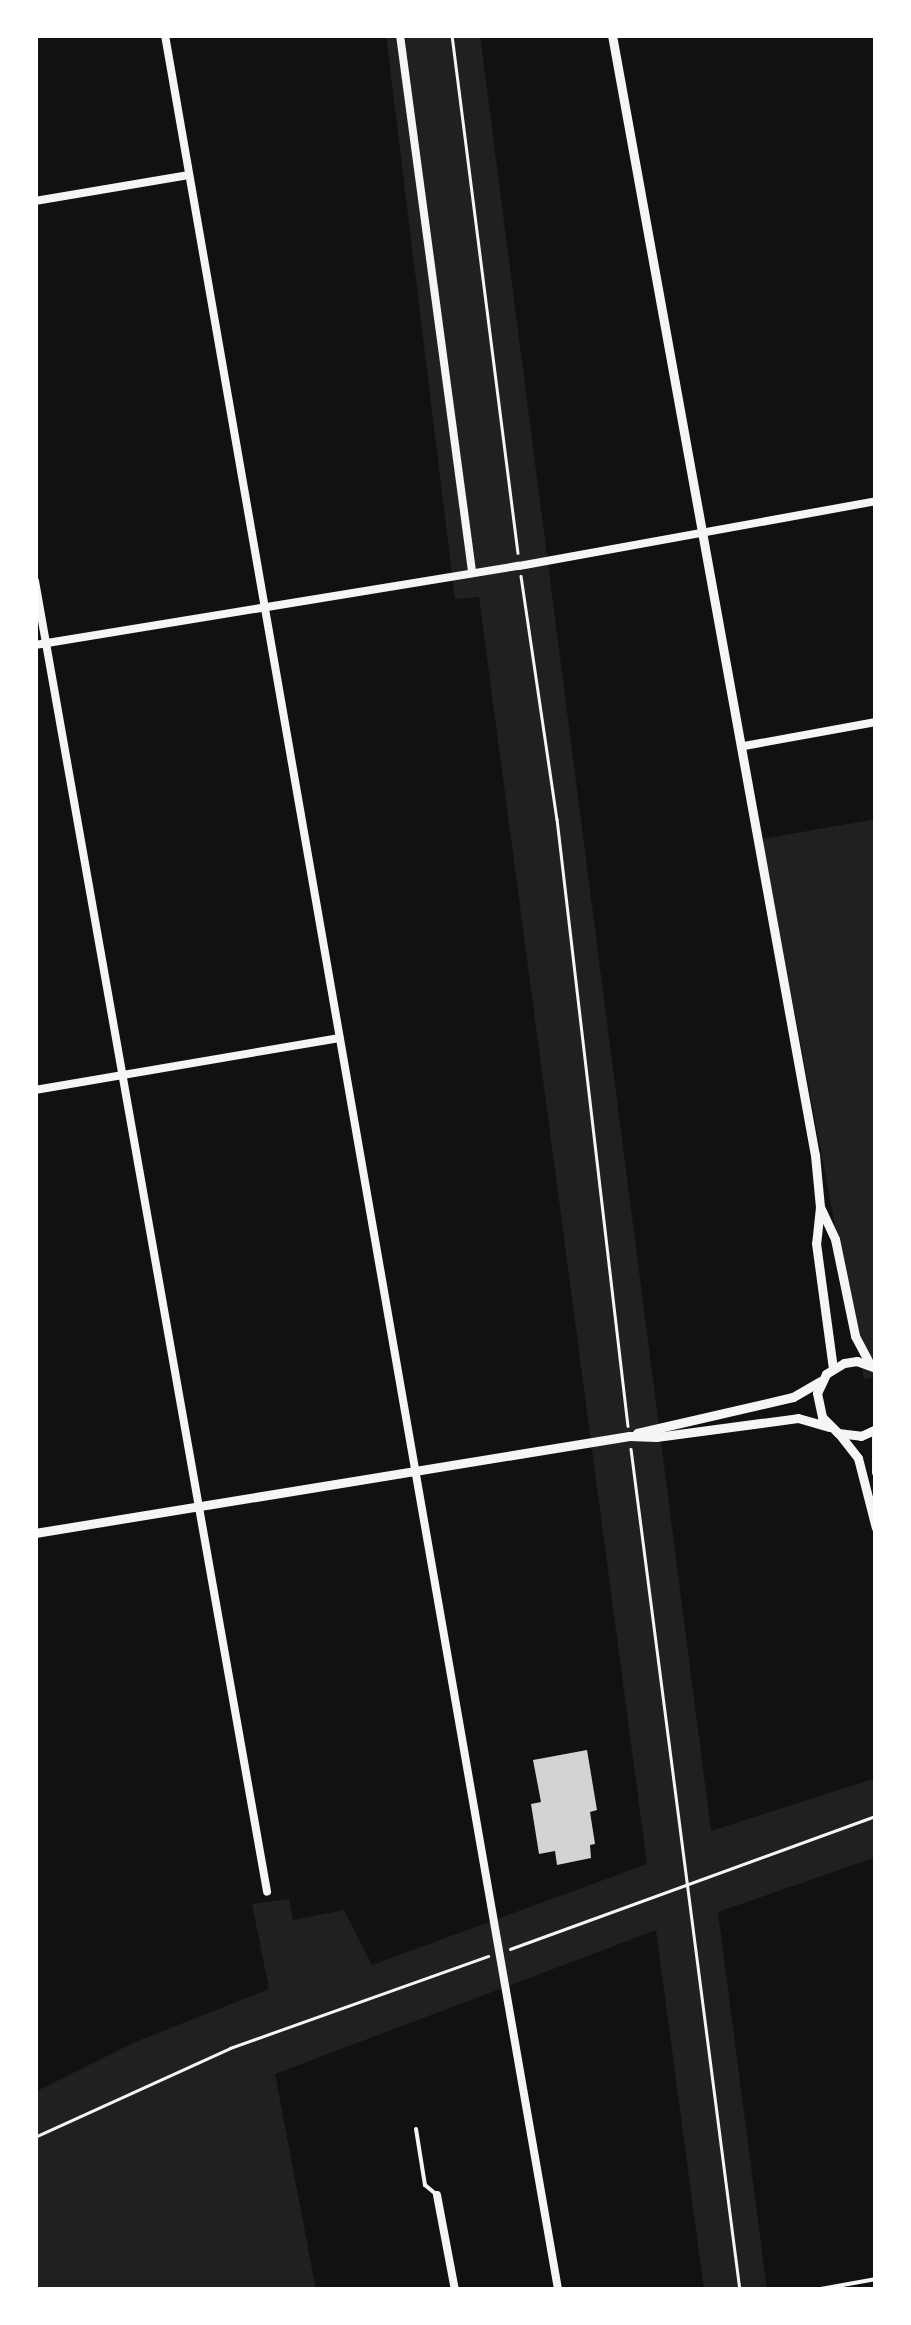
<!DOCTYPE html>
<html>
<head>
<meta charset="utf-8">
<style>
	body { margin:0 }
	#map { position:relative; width:911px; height:2325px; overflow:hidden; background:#111; font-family:"Work Sans",sans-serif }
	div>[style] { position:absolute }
	.green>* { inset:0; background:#202020 }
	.building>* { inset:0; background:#d3d3d3 }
	.path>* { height:2.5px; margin:-1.25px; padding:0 1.25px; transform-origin:1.25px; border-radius:1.25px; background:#f5f5f5 }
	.service>* { height:4px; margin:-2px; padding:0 2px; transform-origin:2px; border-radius:2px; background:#f5f5f5 }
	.minor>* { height:8px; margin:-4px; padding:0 4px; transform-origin:4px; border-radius:4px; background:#f5f5f5 }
	.tertiary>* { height:9px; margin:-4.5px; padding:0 4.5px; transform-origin:4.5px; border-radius:4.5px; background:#f5f5f5 }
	span { translate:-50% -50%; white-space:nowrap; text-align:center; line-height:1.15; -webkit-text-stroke:8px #fff; paint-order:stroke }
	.frame { position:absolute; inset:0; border:38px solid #fff; pointer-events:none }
</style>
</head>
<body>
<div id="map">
	<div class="green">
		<i style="clip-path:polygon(386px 35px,480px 35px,711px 1831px,876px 1778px,876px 1857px,718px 1912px,767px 2290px,704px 2290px,656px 1930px,275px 2074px,316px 2290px,35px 2290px,35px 2092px,135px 2042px,269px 1989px,252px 1904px,289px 1899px,293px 1920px,344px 1910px,372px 1965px,647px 1864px,479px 597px,455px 599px)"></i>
		<i style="clip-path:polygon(876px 819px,876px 1377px,864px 1379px,762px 839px)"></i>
	</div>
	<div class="building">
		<i style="clip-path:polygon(587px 1750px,597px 1810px,590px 1812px,595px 1844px,590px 1845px,591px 1858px,557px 1865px,555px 1851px,539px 1854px,531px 1804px,541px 1802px,533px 1760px)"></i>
	</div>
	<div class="path">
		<i style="left:452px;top:35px;width:522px;rotate:82.74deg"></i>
		<i style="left:521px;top:576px;width:246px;rotate:81.6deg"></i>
		<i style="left:557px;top:819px;width:611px;rotate:83.33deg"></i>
		<i style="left:631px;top:1449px;width:848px;rotate:82.62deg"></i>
		<i style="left:510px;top:1949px;width:389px;rotate:-20deg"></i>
		<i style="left:35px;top:2137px;width:214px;rotate:-24.5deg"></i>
		<i style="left:230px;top:2048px;width:274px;rotate:-19.6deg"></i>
	</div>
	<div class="service">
		<i style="left:416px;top:2129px;width:57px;rotate:80.9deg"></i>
		<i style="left:425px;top:2185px;width:16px;rotate:40deg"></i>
		<i style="left:815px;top:2290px;width:62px;rotate:-10.2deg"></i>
	</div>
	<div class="minor">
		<i style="left:165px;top:35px;width:2289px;rotate:80.11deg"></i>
		<i style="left:400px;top:35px;width:541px;rotate:82.35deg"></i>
		<i style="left:35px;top:201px;width:156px;rotate:-9.6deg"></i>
		<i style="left:35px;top:581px;width:1331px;rotate:79.96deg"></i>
		<i style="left:35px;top:645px;width:490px;rotate:-9.3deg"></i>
		<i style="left:519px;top:566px;width:363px;rotate:-10.3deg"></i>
		<i style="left:744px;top:746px;width:134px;rotate:-10.3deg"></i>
		<i style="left:35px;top:1090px;width:309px;rotate:-9.7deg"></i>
		<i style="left:437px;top:2195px;width:97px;rotate:79.3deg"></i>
	</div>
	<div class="tertiary">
		<i style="left:612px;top:35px;width:1138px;rotate:79.73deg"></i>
		<i style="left:815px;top:1155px;width:52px;rotate:84.5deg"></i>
		<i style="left:820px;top:1207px;width:36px;rotate:96deg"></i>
		<i style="left:816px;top:1243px;width:126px;rotate:82.3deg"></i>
		<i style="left:821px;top:1209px;width:33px;rotate:65deg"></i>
		<i style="left:835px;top:1239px;width:99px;rotate:78.3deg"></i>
		<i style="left:855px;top:1336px;width:32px;rotate:62deg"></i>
		<i style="left:876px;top:1368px;width:20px;rotate:-160deg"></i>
		<i style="left:857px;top:1361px;width:13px;rotate:171deg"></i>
		<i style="left:844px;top:1363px;width:21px;rotate:149deg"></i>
		<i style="left:826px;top:1374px;width:21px;rotate:115deg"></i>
		<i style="left:817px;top:1393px;width:25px;rotate:78deg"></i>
		<i style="left:822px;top:1417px;width:23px;rotate:45deg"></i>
		<i style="left:838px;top:1433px;width:23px;rotate:7deg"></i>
		<i style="left:861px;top:1436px;width:17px;rotate:-25deg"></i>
		<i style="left:637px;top:1433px;width:160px;rotate:-13deg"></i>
		<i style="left:793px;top:1397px;width:32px;rotate:-30deg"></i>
		<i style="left:840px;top:1435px;width:29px;rotate:52deg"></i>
		<i style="left:858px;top:1458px;width:72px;rotate:75.6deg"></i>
		<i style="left:876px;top:1437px;width:35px;rotate:90deg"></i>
		<i style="left:35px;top:1533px;width:602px;rotate:-9.27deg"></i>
		<i style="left:629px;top:1436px;width:27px;rotate:2deg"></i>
		<i style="left:656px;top:1437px;width:143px;rotate:-7.6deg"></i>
		<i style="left:798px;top:1418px;width:33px;rotate:16deg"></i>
	</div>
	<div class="frame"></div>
</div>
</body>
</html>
